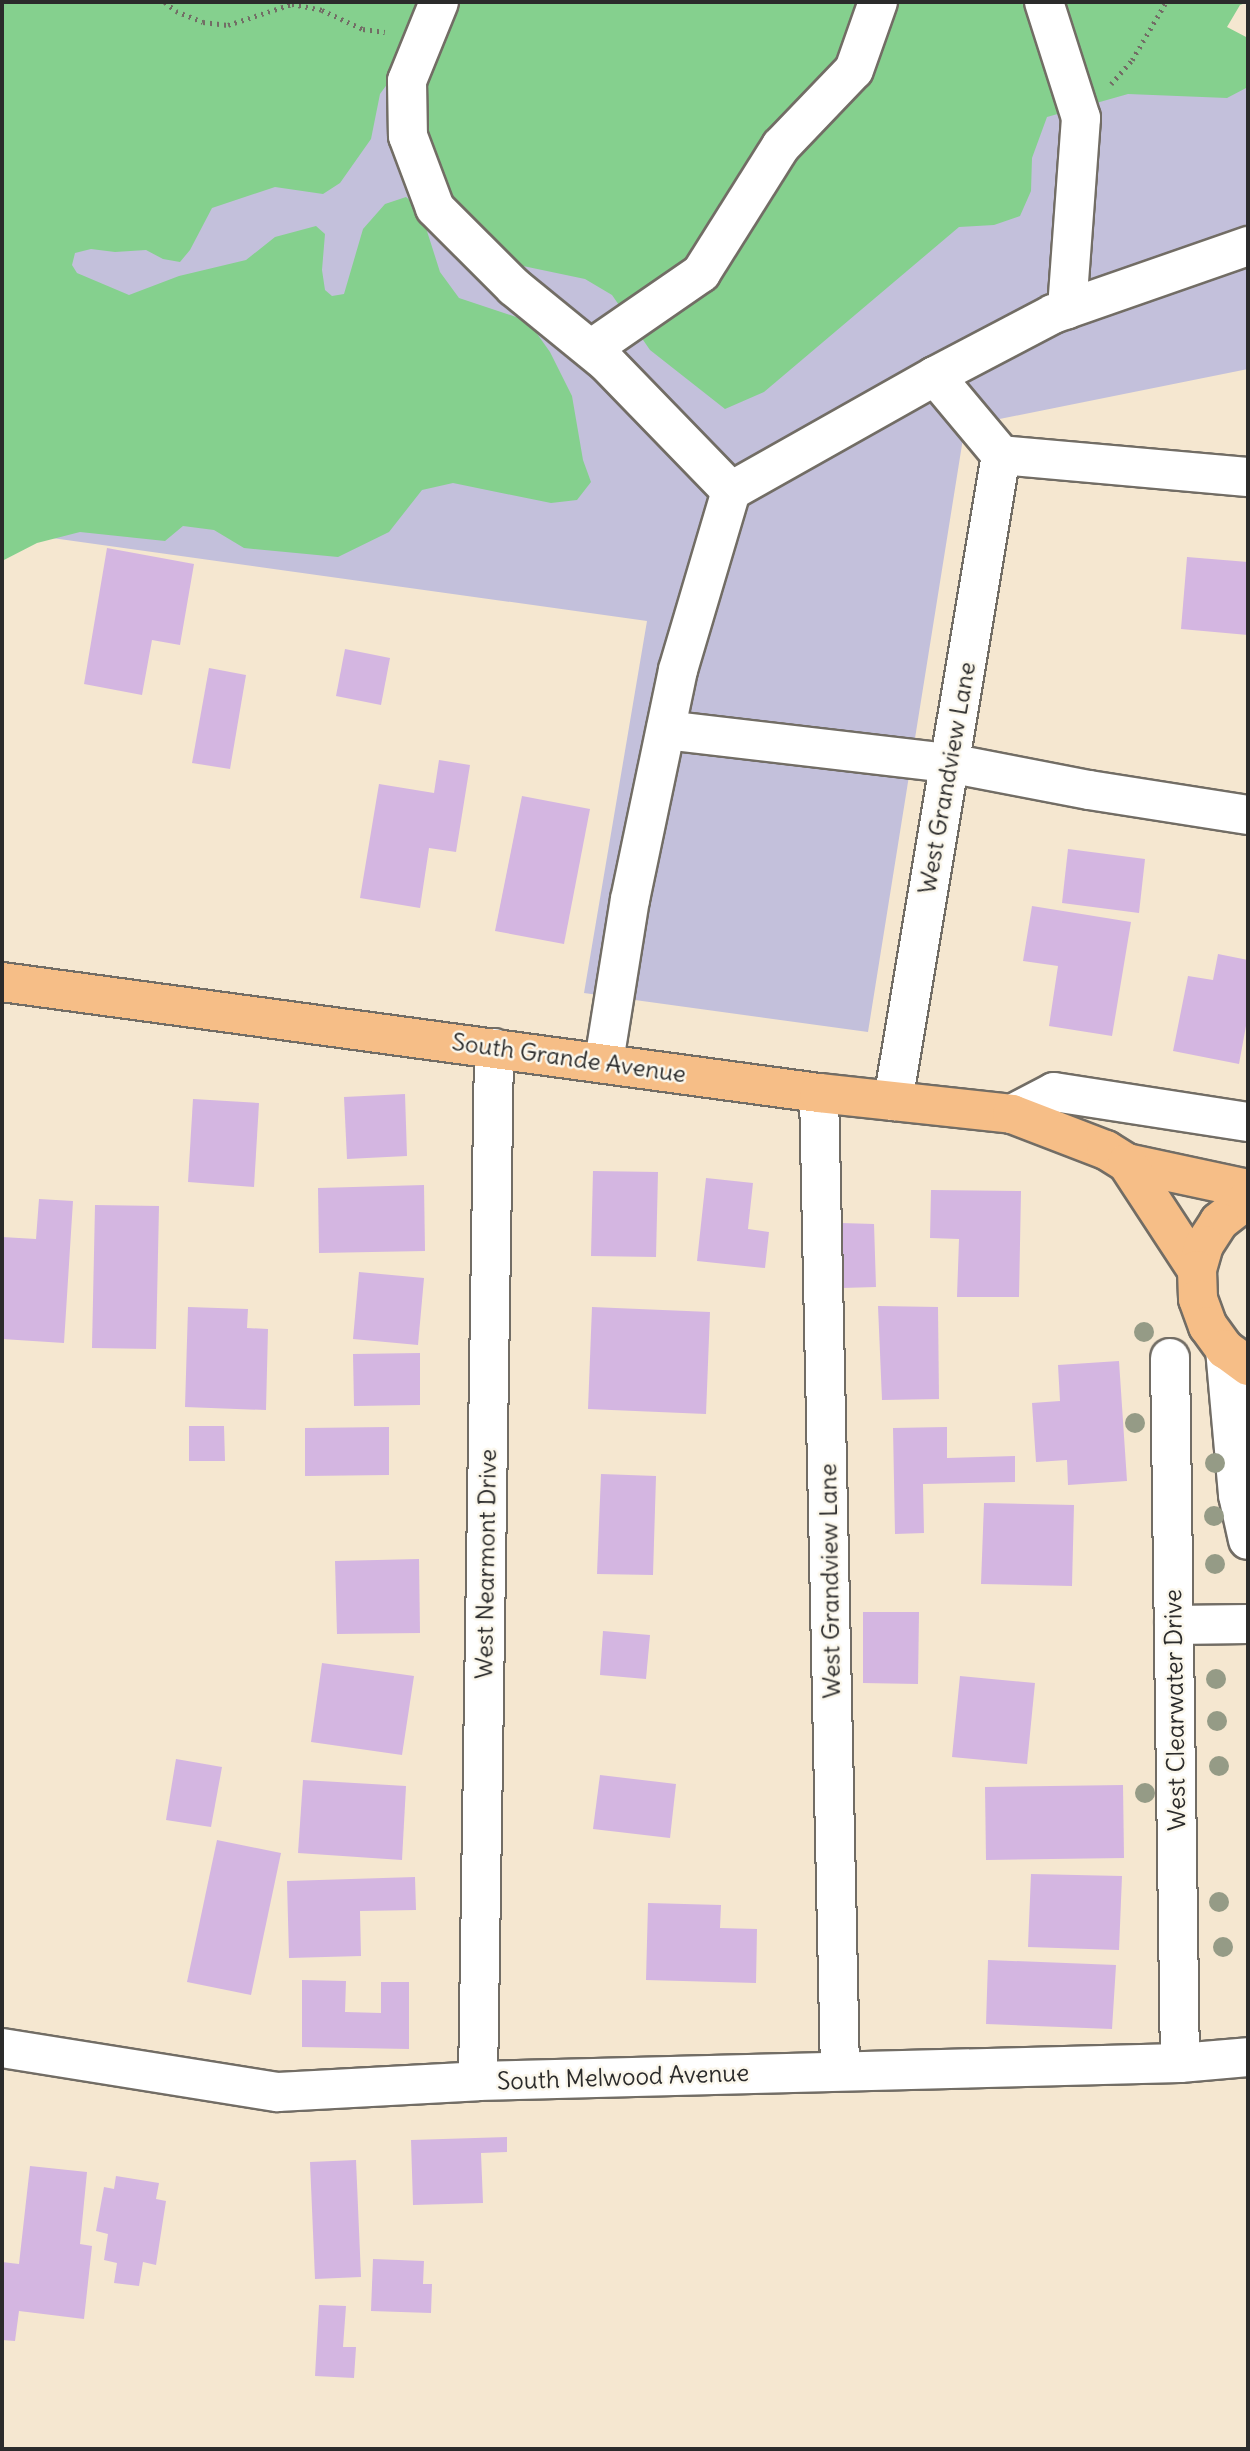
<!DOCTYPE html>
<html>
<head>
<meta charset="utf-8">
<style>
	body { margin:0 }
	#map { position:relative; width:1250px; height:2451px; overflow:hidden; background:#f5e7d0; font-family:Delius,sans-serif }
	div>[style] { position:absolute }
	.industrial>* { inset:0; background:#c3c0db }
	.green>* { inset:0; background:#85d08e }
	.building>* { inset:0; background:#d4b6e1 }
	.path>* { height:4.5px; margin-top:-2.25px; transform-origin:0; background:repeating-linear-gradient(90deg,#726d65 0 2px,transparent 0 7px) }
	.roads { filter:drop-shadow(2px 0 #726d65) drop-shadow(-2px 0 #726d65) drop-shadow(0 2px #726d65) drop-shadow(0 -2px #726d65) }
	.minor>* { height:38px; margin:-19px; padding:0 19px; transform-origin:19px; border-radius:19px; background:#fff }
	.major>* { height:38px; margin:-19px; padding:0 19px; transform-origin:19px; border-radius:19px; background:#f6be87 }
	.trees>* { width:20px; height:20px; margin:-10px; border-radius:50%; background:#959b86 }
	span { translate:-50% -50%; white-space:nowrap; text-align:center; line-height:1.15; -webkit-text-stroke:5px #fbf7ec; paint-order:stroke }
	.street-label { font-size:24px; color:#2b2b2b }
	.frame { position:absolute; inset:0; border:4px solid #2b2b2b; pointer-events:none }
</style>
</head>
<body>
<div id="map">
	<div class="industrial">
		<i style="clip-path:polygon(2px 2px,1171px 2px,1248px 51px,1248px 369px,965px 426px,868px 1032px,584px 993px,647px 621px,2px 531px)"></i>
	</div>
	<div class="green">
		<i style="clip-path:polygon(2px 2px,423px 2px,399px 68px,380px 94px,371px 139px,340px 183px,323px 194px,275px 187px,212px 208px,190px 250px,180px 262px,163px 259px,146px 250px,115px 252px,91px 249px,75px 253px,72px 265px,77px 273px,129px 295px,179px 276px,246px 260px,275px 237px,316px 226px,325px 234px,322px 270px,325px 290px,332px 296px,344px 294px,363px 229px,385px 204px,406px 197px,420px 209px,440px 272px,459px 298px,528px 321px,550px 352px,572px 396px,583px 460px,591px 482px,577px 500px,551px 503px,453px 483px,422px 490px,389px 532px,338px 557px,244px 548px,214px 530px,183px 526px,165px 541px,80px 532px,37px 543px,2px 561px)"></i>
		<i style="clip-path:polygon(461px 2px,1248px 2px,1240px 5px,1227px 27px,1248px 38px,1248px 87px,1227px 98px,1128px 94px,1047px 117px,1032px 158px,1031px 191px,1020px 216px,994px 225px,959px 227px,764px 392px,725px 409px,650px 350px,612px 295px,585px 279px,523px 266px,468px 224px,438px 172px,422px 106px,436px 57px)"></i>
	</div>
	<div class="building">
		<i style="clip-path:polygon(107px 548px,194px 564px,180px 645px,152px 640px,142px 695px,84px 684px)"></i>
		<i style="clip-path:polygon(1187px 557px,1248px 562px,1248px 635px,1181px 629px)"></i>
		<i style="clip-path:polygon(345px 649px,390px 658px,381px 705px,336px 696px)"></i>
		<i style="clip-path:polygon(209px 668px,246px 675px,230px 769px,192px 763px)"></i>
		<i style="clip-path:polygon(439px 760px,470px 765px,456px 852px,429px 848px,420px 908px,360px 898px,379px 784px,434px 793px)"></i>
		<i style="clip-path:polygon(522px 796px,590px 809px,564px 944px,495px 931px)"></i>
		<i style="clip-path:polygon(1068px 849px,1145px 859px,1139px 913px,1062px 903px)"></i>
		<i style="clip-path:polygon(1032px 906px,1131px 922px,1112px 1036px,1049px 1026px,1058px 966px,1023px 961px)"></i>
		<i style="clip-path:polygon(1218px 954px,1248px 960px,1248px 1015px,1239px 1064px,1173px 1051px,1188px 976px,1213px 980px)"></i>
		<i style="clip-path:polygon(405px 1094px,407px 1156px,347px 1159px,344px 1097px)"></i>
		<i style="clip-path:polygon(193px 1099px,259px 1103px,254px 1187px,188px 1182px)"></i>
		<i style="clip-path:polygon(593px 1171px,658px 1172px,656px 1257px,591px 1256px)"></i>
		<i style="clip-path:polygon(706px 1178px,753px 1183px,748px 1229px,769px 1232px,765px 1268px,697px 1261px)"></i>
		<i style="clip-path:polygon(424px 1185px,425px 1251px,319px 1253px,318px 1188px)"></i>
		<i style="clip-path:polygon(931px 1190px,1021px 1191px,1019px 1297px,957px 1297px,959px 1239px,930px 1238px)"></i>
		<i style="clip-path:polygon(39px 1199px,73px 1201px,64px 1343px,2px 1339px,2px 1237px,36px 1239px)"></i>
		<i style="clip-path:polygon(95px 1205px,159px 1206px,156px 1349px,92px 1348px)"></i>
		<i style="clip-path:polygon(841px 1223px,874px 1224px,876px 1287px,842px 1288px)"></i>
		<i style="clip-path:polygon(359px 1272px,424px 1278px,418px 1345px,353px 1339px)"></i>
		<i style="clip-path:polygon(878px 1306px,938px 1307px,939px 1399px,882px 1400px)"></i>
		<i style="clip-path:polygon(188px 1307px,248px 1309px,247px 1328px,268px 1329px,266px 1410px,185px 1407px)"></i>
		<i style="clip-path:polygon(592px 1307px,710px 1312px,706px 1414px,588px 1409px)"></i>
		<i style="clip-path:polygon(420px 1353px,420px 1405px,354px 1406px,353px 1354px)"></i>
		<i style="clip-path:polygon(1119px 1361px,1127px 1481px,1068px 1485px,1067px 1460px,1036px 1462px,1032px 1403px,1060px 1401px,1058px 1365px)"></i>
		<i style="clip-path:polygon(189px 1426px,224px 1426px,225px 1461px,189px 1461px)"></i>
		<i style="clip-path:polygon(389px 1427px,389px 1475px,305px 1476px,305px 1428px)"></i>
		<i style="clip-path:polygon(947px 1427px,947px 1458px,1015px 1456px,1015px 1482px,923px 1484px,924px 1533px,895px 1534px,893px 1428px)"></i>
		<i style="clip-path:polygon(601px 1474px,656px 1476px,653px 1575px,597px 1574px)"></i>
		<i style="clip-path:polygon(984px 1503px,1074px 1505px,1072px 1586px,981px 1584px)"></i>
		<i style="clip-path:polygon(419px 1559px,420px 1633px,337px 1634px,335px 1561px)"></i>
		<i style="clip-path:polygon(863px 1612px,919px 1612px,918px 1684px,863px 1683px)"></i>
		<i style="clip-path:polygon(603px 1631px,650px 1635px,646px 1679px,600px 1675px)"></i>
		<i style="clip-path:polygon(322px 1663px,414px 1676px,402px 1755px,311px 1742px)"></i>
		<i style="clip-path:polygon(960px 1676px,1035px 1683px,1027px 1764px,952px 1757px)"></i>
		<i style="clip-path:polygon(176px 1759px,222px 1767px,211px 1827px,166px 1820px)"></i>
		<i style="clip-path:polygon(600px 1775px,676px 1784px,670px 1838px,593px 1829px)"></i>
		<i style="clip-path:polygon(303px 1780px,406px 1786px,402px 1860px,298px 1853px)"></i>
		<i style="clip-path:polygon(1123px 1785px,1124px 1858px,986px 1860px,985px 1787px)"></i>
		<i style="clip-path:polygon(217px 1840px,281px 1853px,251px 1995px,187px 1982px)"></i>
		<i style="clip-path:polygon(1031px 1874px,1122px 1876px,1119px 1950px,1028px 1947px)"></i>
		<i style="clip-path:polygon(415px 1877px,416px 1910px,360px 1911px,361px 1956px,289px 1958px,287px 1881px)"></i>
		<i style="clip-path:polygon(648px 1903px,721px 1905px,720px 1928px,757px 1929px,756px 1983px,646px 1980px)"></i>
		<i style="clip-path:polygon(988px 1960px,1116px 1965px,1112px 2029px,986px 2024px)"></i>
		<i style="clip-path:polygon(302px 1980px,346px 1981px,345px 2012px,381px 2013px,381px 1982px,409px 1982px,409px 2049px,302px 2047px)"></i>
		<i style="clip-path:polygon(507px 2137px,507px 2152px,481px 2153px,483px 2203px,413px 2205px,411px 2140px)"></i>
		<i style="clip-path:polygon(356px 2160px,361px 2277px,315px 2279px,310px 2162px)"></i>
		<i style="clip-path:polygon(30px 2166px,87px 2172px,80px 2244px,92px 2246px,84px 2319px,19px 2311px,15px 2341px,2px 2340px,2px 2262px,19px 2264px)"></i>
		<i style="clip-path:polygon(116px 2176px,159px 2183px,156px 2199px,166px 2201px,156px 2265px,143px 2262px,139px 2286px,114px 2283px,117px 2263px,104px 2260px,108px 2234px,96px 2231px,104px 2187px,114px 2189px)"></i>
		<i style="clip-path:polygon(373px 2259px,424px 2261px,423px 2284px,432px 2284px,431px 2313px,371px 2311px)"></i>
		<i style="clip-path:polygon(319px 2305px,346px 2306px,343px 2347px,356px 2347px,354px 2378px,315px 2376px)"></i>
	</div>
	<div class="path">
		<i style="left:165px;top:2px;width:14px;rotate:39deg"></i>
		<i style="left:176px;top:11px;width:29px;rotate:22deg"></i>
		<i style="left:203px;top:22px;width:25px;rotate:7deg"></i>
		<i style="left:228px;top:25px;width:67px;rotate:-18.2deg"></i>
		<i style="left:292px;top:4px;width:31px;rotate:11deg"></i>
		<i style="left:322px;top:10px;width:45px;rotate:24.9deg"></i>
		<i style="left:363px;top:29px;width:22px;rotate:8deg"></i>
		<i style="left:1111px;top:84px;width:32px;rotate:-49deg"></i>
		<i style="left:1132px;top:60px;width:67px;rotate:-59.6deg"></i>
	</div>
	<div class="roads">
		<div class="minor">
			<i style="left:439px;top:2px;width:85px;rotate:112.1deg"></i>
			<i style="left:407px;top:81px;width:55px;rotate:89deg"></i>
			<i style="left:408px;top:136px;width:77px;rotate:69.4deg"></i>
			<i style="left:435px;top:208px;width:112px;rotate:45deg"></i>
			<i style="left:514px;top:287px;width:119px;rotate:39.2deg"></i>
			<i style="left:606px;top:362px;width:180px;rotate:45.9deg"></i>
			<i style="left:731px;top:491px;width:187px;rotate:106.5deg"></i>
			<i style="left:678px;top:670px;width:234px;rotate:101.8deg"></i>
			<i style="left:630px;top:899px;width:165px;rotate:99.1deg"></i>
			<i style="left:1044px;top:2px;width:122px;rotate:72.3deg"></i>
			<i style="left:1081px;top:118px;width:192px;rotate:94.2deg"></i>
			<i style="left:591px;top:349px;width:134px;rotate:-34.6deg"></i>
			<i style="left:701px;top:273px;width:150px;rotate:-57.8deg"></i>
			<i style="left:781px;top:146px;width:105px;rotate:-46.2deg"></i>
			<i style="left:854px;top:70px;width:72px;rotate:-70.6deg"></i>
			<i style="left:935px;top:376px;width:103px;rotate:50.1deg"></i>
			<i style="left:1001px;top:455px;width:248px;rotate:5.1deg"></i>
			<i style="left:731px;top:491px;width:234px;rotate:-29.4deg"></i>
			<i style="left:935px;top:376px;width:133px;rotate:-27.7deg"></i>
			<i style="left:1053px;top:314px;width:207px;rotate:-19.2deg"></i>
			<i style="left:666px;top:730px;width:285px;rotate:6.7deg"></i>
			<i style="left:949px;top:763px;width:143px;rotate:10.9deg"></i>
			<i style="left:1089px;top:790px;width:161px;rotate:8.9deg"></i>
			<i style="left:819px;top:1093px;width:977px;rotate:88.77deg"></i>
			<i style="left:893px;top:1101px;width:655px;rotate:-80.51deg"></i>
			<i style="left:1012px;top:1114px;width:47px;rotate:-27.6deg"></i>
			<i style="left:1054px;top:1092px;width:196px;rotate:8.8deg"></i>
			<i style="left:1225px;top:1349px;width:147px;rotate:84.9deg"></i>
			<i style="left:1238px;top:1495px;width:46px;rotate:77.5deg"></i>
			<i style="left:1170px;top:1358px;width:705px;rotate:89.19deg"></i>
			<i style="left:1174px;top:1625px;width:74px;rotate:-0.8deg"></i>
			<i style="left:2px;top:2048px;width:279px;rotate:9.1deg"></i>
			<i style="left:278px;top:2092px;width:200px;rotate:-3.1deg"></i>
			<i style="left:478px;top:2081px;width:702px;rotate:-1.47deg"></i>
			<i style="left:1180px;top:2063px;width:68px;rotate:-5deg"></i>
			<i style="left:478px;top:2081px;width:1033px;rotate:-89.11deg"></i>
		</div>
		<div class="major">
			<i style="left:2px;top:982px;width:825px;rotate:7.74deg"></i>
			<i style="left:819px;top:1093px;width:194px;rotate:6.2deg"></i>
			<i style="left:1012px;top:1114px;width:101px;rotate:21deg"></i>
			<i style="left:1106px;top:1150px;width:25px;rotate:32deg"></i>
			<i style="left:1127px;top:1163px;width:124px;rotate:12.1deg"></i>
			<i style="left:1127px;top:1163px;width:128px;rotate:56.8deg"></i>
			<i style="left:1248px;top:1199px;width:37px;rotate:142deg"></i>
			<i style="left:1219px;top:1222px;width:27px;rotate:123deg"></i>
			<i style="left:1204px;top:1245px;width:26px;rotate:106deg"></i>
			<i style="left:1197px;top:1270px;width:29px;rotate:88deg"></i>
			<i style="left:1198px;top:1299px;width:29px;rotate:70deg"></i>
			<i style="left:1208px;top:1326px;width:29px;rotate:54deg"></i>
			<i style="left:1225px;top:1349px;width:29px;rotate:36deg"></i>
		</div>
	</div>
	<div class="trees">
		<i style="left:1144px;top:1332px"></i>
		<i style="left:1135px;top:1423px"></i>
		<i style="left:1215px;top:1463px"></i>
		<i style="left:1214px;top:1516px"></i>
		<i style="left:1215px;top:1564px"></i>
		<i style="left:1216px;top:1679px"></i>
		<i style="left:1217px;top:1721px"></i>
		<i style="left:1219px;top:1766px"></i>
		<i style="left:1145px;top:1793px"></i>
		<i style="left:1219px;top:1902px"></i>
		<i style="left:1223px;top:1947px"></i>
	</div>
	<div class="street-label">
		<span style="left:947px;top:778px;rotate:-80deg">West Grandview Lane</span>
		<span style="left:569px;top:1058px;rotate:8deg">South Grande Avenue</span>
		<span style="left:486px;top:1564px;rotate:-89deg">West Nearmont Drive</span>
		<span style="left:830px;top:1581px;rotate:-91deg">West Grandview Lane</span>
		<span style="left:1175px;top:1710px;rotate:-91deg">West Clearwater Drive</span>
		<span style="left:623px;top:2077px;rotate:-2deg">South Melwood Avenue</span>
	</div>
	<div class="frame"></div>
</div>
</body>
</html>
